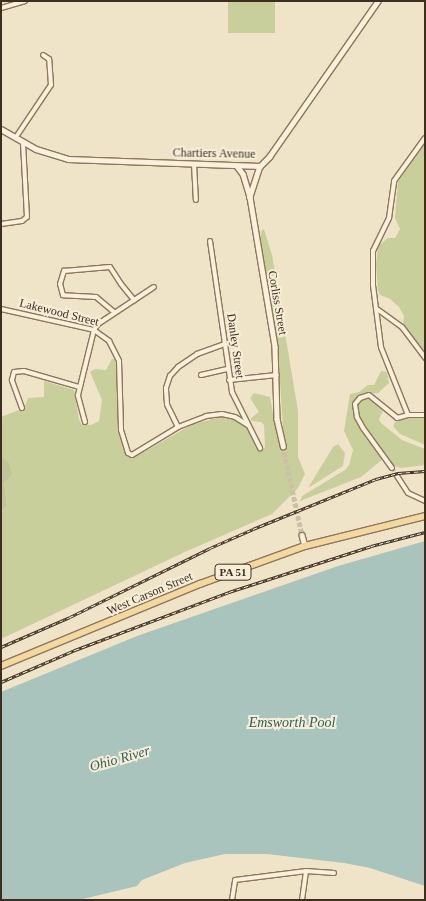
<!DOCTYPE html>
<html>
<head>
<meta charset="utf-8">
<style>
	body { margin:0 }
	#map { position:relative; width:426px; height:901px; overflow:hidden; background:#f0e4c8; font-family:"Times New Roman",serif }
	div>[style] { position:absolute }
	.green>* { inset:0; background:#c9cf9b }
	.cemetery>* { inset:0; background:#bfc49a }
	.water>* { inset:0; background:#a9c4bc }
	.minor-tunnel>* { height:4px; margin-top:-2px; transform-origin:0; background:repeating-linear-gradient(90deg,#ccc0a6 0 4px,transparent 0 6px) }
	.tertiary-tunnel>* { height:4.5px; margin-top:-2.25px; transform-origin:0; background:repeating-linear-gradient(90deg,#ccc0a6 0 4.5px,transparent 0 6.5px) }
	.roads { filter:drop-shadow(1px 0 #8d765c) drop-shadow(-1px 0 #8d765c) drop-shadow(0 1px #8d765c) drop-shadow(0 -1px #8d765c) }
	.minor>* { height:4px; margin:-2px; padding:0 2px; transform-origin:2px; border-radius:2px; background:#faf1dc }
	.tertiary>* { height:4.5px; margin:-2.25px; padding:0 2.25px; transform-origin:2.25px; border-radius:2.25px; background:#faf1dc }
	.primary>* { height:5.5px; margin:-2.75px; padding:0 2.75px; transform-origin:2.75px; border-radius:2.75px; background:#f3d9a0 }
	.rail>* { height:3px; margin-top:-1.5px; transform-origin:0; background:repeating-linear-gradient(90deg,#f7eed8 0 4px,#3d2e20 0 8px); box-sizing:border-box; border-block:1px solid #3d2e20 }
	span { translate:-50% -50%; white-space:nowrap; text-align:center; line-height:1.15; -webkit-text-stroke:4px #f7eed8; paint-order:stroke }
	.shield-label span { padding:1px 4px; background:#f7eed8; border:1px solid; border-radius:4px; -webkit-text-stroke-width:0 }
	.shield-label { font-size:11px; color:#3d2e20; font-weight:700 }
	.street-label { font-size:12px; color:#3d2e20 }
	.water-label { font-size:14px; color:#2f5d5a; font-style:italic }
	.frame { position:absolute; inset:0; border:2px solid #3d2e20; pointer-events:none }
</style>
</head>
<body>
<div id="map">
	<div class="green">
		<i style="clip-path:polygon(275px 1px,275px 33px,228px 33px,228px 2px)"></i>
		<i style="clip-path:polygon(425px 142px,425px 354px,403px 325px,404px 316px,399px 307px,390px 299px,380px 295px,378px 291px,376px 265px,378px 246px,388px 238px,395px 238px,400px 229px,395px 218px,398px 182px)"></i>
		<i style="clip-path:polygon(264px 229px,272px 255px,298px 411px,298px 457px,305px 474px,298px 488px,272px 514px,187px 551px,1px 639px,1px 511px,7px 506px,4px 483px,12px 475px,1px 456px,1px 417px,24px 408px,28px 398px,44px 397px,44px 381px,74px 390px,79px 419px,81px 424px,91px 425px,99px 421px,102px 400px,90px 372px,95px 369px,106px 370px,112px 359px,116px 359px,118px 376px,118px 430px,123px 446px,129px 456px,144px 452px,191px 425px,223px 416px,234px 418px,245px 424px,256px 447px,261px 451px,265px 447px,264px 425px,261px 422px,251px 421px,251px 418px,259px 412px,250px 398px,254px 393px,270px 397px,275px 425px,281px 446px,284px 445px,278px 350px,260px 238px,262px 230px)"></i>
		<i style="clip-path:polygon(381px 371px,387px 372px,389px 383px,378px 393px,365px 394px,358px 398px,353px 410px,362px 432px,383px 459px,361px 477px,300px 501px,302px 496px,345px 470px,349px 465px,353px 450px,344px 431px,350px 394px,359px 392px,368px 385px,374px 385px)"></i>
		<i style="clip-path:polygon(367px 397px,383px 411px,379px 419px,381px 423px,402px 440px,425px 449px,425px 465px,401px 468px,392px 465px,359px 416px,358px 403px)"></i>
		<i style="clip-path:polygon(415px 416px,425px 416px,425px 445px,400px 434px,393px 426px,395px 422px)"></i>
		<i style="clip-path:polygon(338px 444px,345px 453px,343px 466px,308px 488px,333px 447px)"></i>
	</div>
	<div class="cemetery">
		<i style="clip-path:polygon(1px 456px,9px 463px,12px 475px,4px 483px,7px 506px,1px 511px)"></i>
	</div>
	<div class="water">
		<i style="clip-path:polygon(425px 541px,425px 886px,370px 868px,344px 863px,267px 854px,225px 854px,185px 863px,142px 880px,137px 886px,79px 900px,1px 900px,1px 692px,137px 636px,338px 566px)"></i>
	</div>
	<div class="minor-tunnel">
		<i style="left:392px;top:468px;width:9px;rotate:58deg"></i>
	</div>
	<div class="tertiary-tunnel">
		<i style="left:283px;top:446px;width:91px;rotate:77.9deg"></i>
	</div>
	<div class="roads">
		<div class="minor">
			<i style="left:1px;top:8px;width:25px;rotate:-16deg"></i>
			<i style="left:16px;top:137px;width:63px;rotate:-56.1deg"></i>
			<i style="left:51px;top:85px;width:26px;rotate:-94deg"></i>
			<i style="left:49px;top:59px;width:7px;rotate:-146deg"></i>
			<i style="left:194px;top:164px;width:36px;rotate:87deg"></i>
			<i style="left:1px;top:224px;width:21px;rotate:-8deg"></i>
			<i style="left:22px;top:221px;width:6px;rotate:-39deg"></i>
			<i style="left:27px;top:217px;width:75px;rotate:-93.1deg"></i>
			<i style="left:210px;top:241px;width:153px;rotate:81.7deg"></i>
			<i style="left:232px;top:392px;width:63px;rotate:63.4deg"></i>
			<i style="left:1px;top:309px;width:95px;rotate:12.7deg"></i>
			<i style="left:94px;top:330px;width:19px;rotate:36deg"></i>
			<i style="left:109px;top:341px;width:22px;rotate:63deg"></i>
			<i style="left:119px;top:361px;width:69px;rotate:88.3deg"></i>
			<i style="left:121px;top:430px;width:24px;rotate:73deg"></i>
			<i style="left:128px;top:453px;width:4px;rotate:27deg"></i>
			<i style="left:132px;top:455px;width:54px;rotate:-31.3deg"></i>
			<i style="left:178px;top:427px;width:30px;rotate:-21deg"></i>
			<i style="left:206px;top:416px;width:16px;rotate:-7deg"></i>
			<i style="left:222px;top:414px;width:13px;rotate:13deg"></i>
			<i style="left:235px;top:417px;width:15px;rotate:32deg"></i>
			<i style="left:377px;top:309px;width:31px;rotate:36deg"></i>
			<i style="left:402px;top:327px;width:39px;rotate:53deg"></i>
			<i style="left:114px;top:312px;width:23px;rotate:-140deg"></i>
			<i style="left:96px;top:297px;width:33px;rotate:-177deg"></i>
			<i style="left:63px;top:295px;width:11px;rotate:-105deg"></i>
			<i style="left:60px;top:284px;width:14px;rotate:-73deg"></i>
			<i style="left:64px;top:271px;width:46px;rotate:-5deg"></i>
			<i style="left:110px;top:267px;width:20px;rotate:57deg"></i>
			<i style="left:121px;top:284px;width:21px;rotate:51deg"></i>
			<i style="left:201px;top:375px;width:28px;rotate:-13deg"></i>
			<i style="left:229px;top:380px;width:48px;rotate:-5.9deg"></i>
			<i style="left:22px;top:408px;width:30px;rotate:-110deg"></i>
			<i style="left:12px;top:380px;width:8px;rotate:-76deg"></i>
			<i style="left:14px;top:372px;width:10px;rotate:-6deg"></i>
			<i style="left:24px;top:371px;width:57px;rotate:16.2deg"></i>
			<i style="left:408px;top:415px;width:17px"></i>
			<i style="left:85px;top:422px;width:28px;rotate:-105deg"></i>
			<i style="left:78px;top:395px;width:67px;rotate:-76.2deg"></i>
			<i style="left:94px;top:330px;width:7px;rotate:-56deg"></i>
			<i style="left:98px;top:324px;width:67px;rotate:-33.5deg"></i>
			<i style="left:178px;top:427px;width:25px;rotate:-116deg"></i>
			<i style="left:167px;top:404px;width:16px;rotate:-94deg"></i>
			<i style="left:166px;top:388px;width:13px;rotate:-72deg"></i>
			<i style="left:170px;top:376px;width:12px;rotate:-48deg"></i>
			<i style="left:178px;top:367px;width:23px;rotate:-34deg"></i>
			<i style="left:197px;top:354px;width:29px;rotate:-20deg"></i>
			<i style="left:392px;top:468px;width:49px;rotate:-125.9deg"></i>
			<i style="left:363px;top:428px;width:13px;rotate:-119deg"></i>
			<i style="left:357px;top:417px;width:13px;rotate:-99deg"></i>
			<i style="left:355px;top:404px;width:8px;rotate:-50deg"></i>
			<i style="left:360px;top:398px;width:9px;rotate:-18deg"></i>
			<i style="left:369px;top:395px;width:36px;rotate:39deg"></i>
			<i style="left:397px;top:418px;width:11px;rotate:-15deg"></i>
			<i style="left:408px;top:415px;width:73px;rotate:-111.7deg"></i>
			<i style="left:381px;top:347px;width:63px;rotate:-97.4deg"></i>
			<i style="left:373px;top:285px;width:34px;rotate:-90deg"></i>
			<i style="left:373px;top:251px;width:37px;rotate:-64deg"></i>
			<i style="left:389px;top:218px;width:37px;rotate:-82deg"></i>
			<i style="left:394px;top:181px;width:53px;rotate:-54.2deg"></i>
			<i style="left:397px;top:476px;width:20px;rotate:57deg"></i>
			<i style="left:408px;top:493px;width:19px;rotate:25deg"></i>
			<i style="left:232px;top:900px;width:20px;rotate:-81deg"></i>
			<i style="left:235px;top:880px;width:72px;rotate:-7.2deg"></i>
			<i style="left:306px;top:871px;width:28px;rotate:4deg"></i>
			<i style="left:302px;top:900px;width:29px;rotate:-82deg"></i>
		</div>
		<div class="tertiary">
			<i style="left:1px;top:129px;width:40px;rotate:29.7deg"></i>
			<i style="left:36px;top:149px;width:34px;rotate:17deg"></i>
			<i style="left:68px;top:159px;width:192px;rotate:2.1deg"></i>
			<i style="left:260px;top:166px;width:13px;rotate:-45deg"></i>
			<i style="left:269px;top:157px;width:190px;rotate:-55.1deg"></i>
			<i style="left:237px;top:166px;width:10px;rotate:53deg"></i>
			<i style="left:243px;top:174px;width:24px;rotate:73deg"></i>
			<i style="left:260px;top:166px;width:33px;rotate:108deg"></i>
			<i style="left:250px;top:197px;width:152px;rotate:80.5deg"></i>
			<i style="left:275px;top:347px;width:72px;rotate:88.4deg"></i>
			<i style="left:277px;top:419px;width:28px;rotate:77deg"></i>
			<i style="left:302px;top:535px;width:11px;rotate:75deg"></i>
		</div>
		<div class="primary">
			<i style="left:1px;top:666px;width:215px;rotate:-22.4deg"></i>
			<i style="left:200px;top:584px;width:112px;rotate:-19.9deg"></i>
			<i style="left:305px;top:546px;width:124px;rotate:-14deg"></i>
		</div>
	</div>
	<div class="rail">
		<i style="left:1px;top:647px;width:75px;rotate:-23.5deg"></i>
		<i style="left:70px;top:617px;width:156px;rotate:-26.2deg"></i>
		<i style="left:210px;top:548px;width:47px;rotate:-23.8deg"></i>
		<i style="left:253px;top:529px;width:133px;rotate:-22.1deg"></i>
		<i style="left:376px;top:479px;width:23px;rotate:-15deg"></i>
		<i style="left:398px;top:473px;width:27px;rotate:-4deg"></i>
		<i style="left:1px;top:682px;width:81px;rotate:-23.4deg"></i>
		<i style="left:75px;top:650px;width:165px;rotate:-20.6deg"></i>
		<i style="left:229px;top:592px;width:149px;rotate:-17.9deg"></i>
		<i style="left:371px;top:546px;width:56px;rotate:-14.5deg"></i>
	</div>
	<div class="shield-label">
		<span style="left:233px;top:572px">PA 51</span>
	</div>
	<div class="street-label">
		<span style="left:214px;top:154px;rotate:1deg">Chartiers Avenue</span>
		<span style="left:277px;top:303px;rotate:80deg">Corliss Street</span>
		<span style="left:59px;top:313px;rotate:14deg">Lakewood Street</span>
		<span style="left:235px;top:346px;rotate:82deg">Danley Street</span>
		<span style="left:150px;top:594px;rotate:-23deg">West Carson Street</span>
	</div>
	<div class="water-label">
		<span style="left:292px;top:723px">Emsworth Pool</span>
		<span style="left:120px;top:759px;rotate:-16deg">Ohio River</span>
	</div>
	<div class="frame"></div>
</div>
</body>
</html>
